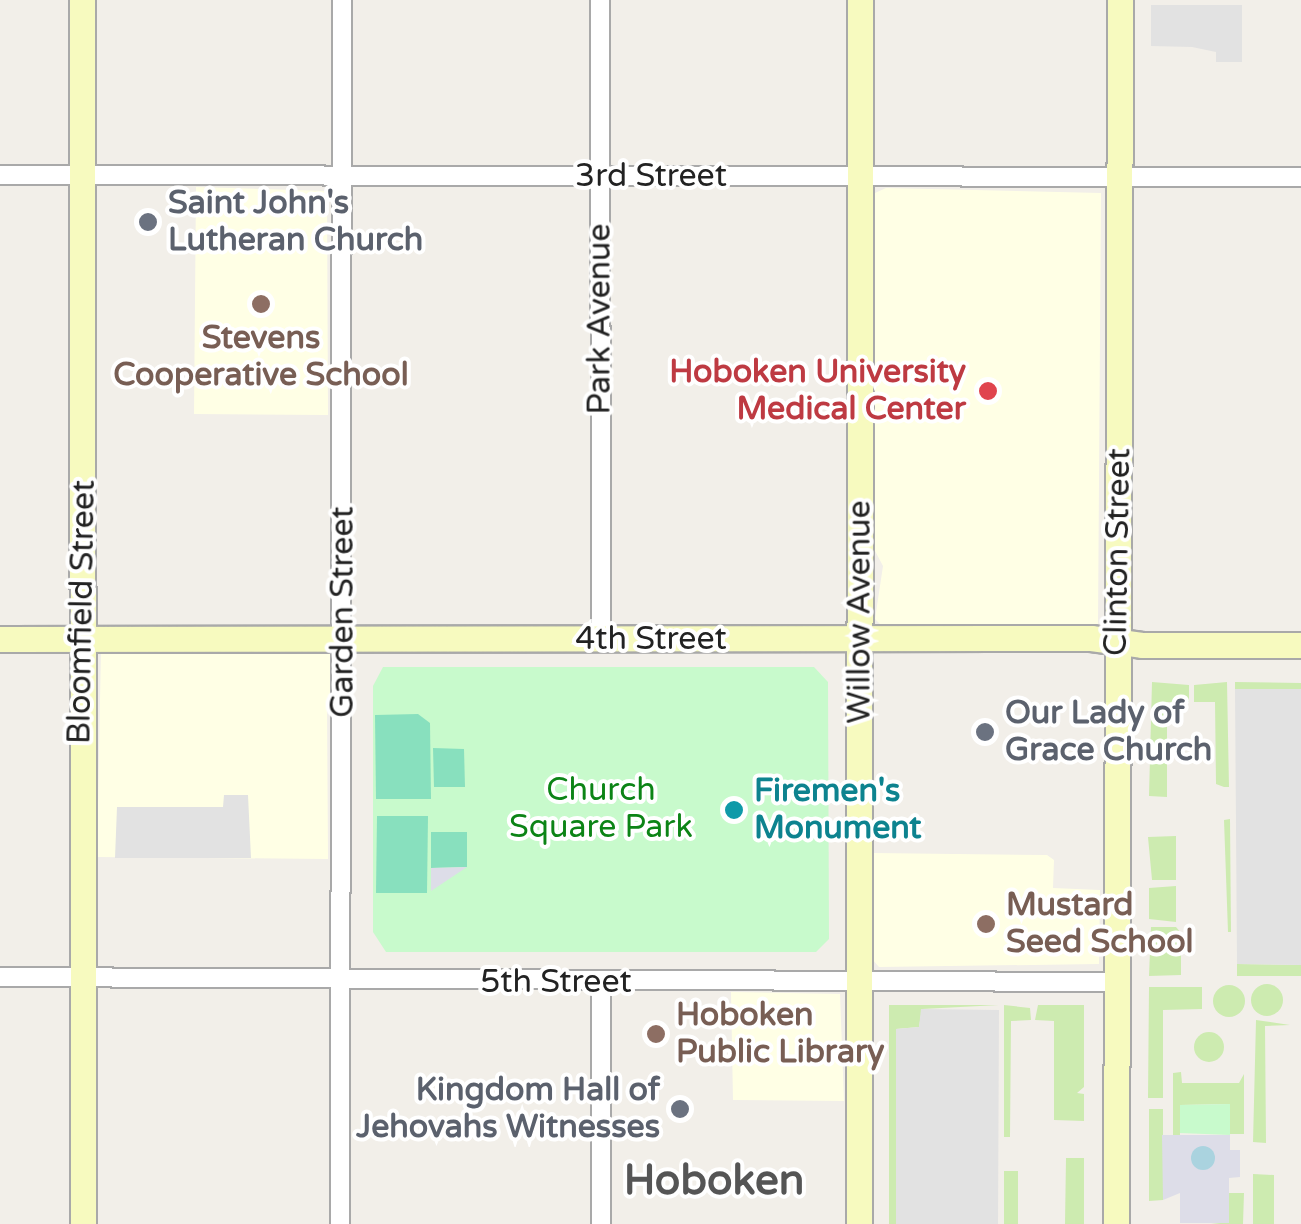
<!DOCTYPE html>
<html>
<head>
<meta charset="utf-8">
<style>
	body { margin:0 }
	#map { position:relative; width:1301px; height:1224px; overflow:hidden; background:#f2efe9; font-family:"Varela Round",sans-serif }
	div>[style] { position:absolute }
	.education>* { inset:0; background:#ffffe5 }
	.grass>* { inset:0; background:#cdebb0 }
	.round { border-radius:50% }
	.park>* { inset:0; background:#c8facc }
	.pitch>* { inset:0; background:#88e0be }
	.parking>* { inset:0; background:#e2e2e2 }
	.plaza>* { inset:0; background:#dddde8 }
	.water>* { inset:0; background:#aad3df }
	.roads { filter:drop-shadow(2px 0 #a9a9a9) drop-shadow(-2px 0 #a9a9a9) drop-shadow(0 2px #a9a9a9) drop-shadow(0 -2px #a9a9a9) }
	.street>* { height:18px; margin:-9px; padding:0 9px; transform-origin:9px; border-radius:9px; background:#fff }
	.secondary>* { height:25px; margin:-12.5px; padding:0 12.5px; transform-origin:12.5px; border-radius:12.5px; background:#f7fabf }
	.dots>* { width:28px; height:28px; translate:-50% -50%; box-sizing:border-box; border:5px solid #fff; border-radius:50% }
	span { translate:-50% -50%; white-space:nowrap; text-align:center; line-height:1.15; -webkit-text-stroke:8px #fff; paint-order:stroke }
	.street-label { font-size:32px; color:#222 }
	.worship-label { font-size:32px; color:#5b616d; font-weight:700 }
	.left { translate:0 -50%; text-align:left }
	.right { translate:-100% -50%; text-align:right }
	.education-label { font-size:32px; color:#785e54; font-weight:700 }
	.health-label { font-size:32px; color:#be3a42; font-weight:700 }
	.park-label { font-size:32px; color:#0c8416 }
	.culture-label { font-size:32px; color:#0d838f; font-weight:700 }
	.district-label { font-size:42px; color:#555; font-weight:700 }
</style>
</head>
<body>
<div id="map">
	<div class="education">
		<i style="clip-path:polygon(196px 187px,327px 191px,328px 415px,194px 414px)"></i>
		<i style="clip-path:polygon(886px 188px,1101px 193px,1098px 625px,882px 626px,875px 619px,883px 566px,874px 549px,875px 193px)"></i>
		<i style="clip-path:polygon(101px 649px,334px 650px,334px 693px,327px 698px,328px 859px,97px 857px)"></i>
		<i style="clip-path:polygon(872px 853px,1047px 855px,1054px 860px,1053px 888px,1100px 890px,1099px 964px,879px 967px,872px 959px)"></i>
		<i style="clip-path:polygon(731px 992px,840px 994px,844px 1101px,733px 1100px)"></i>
	</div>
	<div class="grass">
		<i style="clip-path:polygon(1152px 682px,1189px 685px,1189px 702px,1167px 702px,1167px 797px,1149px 796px)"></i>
		<i style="clip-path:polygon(1227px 682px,1229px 787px,1224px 787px,1216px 784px,1215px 702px,1194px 702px,1194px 685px)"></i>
		<i style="clip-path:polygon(1235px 682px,1301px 683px,1301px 689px,1235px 689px)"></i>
		<i style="clip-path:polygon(1230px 819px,1231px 932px,1228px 932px,1224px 820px)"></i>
		<i style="clip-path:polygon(1176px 836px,1176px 880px,1152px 880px,1148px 837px)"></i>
		<i style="clip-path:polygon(1176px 886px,1176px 922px,1149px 919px,1149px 888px)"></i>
		<i style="clip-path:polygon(1151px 927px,1176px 927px,1181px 933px,1181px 975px,1149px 976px)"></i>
		<i style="clip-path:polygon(1237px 964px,1301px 965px,1301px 976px,1237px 976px)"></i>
		<i class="round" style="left:1251px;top:984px;width:32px;height:32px"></i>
		<i class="round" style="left:1213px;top:985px;width:32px;height:32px"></i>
		<i style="clip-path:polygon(1149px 987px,1202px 987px,1202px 1009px,1163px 1010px,1163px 1098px,1148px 1098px)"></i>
		<i style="clip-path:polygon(889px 1005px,999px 1005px,922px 1009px,919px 1027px,896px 1029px,896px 1224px,889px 1224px)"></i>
		<i style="clip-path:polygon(1004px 1005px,1030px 1008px,1031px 1020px,1011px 1021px,1010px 1137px,1004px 1137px)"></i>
		<i style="clip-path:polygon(1038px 1005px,1084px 1005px,1084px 1087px,1077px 1093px,1084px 1094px,1084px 1121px,1054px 1120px,1054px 1021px,1035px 1020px)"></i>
		<i style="clip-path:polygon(1256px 1020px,1290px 1025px,1265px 1026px,1266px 1143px,1253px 1142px)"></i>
		<i class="round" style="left:1194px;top:1032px;width:30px;height:30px"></i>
		<i style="clip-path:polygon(1181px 1072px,1182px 1083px,1239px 1083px,1244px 1074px,1244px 1134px,1230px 1134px,1229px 1104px,1180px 1105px,1180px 1135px,1173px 1135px,1173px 1073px)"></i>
		<i style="clip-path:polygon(1149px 1109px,1163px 1109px,1163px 1200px,1149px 1201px)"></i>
		<i style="clip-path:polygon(1066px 1158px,1084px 1158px,1084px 1224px,1065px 1224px)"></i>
		<i style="clip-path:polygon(1004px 1171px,1018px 1171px,1018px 1224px,1004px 1224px)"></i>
		<i style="clip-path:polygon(1253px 1174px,1274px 1175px,1274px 1224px,1253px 1224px)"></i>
		<i style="clip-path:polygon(1229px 1193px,1244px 1193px,1243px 1224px,1211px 1224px,1229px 1222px)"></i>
	</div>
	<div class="park">
		<i style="clip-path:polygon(383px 667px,814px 667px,828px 682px,829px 939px,816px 952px,386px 952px,373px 932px,373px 686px)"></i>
		<i style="clip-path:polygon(1230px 1104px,1230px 1135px,1180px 1133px,1180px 1105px)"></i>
	</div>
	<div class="pitch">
		<i style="clip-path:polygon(418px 714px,430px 723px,431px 799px,376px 799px,375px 715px)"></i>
		<i style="clip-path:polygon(433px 748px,464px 749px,465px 787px,434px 787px)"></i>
		<i style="clip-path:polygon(377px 816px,428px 816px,427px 893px,376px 893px)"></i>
		<i style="clip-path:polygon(431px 832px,467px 832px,467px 867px,431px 868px)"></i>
	</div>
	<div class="parking">
		<i style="clip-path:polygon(1151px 5px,1242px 5px,1242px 62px,1216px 62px,1216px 52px,1192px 47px,1151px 46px)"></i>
		<i style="clip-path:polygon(1235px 689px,1301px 689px,1301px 965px,1237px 964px)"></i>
		<i style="clip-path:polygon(224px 795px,248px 795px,251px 858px,115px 858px,117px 807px,223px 807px)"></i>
		<i style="clip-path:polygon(921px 1009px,999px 1010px,998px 1224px,896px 1224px,896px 1029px,919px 1027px)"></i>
	</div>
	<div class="plaza">
		<i style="clip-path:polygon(467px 867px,431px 891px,431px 868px)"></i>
		<i style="clip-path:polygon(1162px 1135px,1230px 1135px,1230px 1150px,1240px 1150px,1240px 1177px,1229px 1178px,1229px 1223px,1180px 1223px,1180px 1193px,1163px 1200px)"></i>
	</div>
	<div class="water">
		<i class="round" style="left:1191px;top:1146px;width:24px;height:24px"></i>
	</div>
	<div class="roads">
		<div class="street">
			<i style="left:600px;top:0;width:639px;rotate:89.91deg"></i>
			<i style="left:0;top:175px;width:1301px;rotate:0.09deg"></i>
			<i style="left:0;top:977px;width:1113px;rotate:0.26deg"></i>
			<i style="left:601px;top:982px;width:242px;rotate:90deg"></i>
			<i style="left:340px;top:1224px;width:1224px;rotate:-89.91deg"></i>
		</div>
		<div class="secondary">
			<i style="left:82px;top:0;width:1224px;rotate:89.95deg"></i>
			<i style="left:0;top:639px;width:1091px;rotate:-0.05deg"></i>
			<i style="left:1091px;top:638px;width:51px;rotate:7.8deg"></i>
			<i style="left:1142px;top:645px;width:159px"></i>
			<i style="left:859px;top:1224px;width:1224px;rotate:-89.95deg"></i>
			<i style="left:1116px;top:1224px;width:1224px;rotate:-89.81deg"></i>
		</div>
	</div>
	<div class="dots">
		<i style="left:148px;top:222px;background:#6b7280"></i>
		<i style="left:261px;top:304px;background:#8d6e63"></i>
		<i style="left:988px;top:391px;background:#e0444e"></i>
		<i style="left:985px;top:732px;background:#6b7280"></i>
		<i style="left:734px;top:810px;background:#0f9aa8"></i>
		<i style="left:986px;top:924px;background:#8d6e63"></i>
		<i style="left:656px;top:1034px;background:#8d6e63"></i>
		<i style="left:680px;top:1109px;background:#6b7280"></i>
	</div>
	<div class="street-label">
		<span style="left:651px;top:176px">3rd Street</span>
		<span style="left:600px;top:319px;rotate:-90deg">Park Avenue</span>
		<span style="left:1118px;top:552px;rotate:-89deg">Clinton Street</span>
		<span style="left:82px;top:612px;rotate:-89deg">Bloomfield Street</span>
		<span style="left:343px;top:612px;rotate:-90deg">Garden Street</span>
		<span style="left:860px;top:612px;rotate:-90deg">Willow Avenue</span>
		<span style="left:651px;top:639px">4th Street</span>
		<span style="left:556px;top:982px">5th Street</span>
	</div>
	<div class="worship-label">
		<span class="left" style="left:168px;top:222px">Saint John's<br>Lutheran Church</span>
		<span class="left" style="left:1005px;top:732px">Our Lady of<br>Grace Church</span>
		<span class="right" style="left:660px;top:1109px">Kingdom Hall of<br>Jehovahs Witnesses</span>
	</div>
	<div class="education-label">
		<span style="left:261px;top:357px">Stevens<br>Cooperative School</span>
		<span class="left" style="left:1006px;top:924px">Mustard<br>Seed School</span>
		<span class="left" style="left:676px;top:1034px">Hoboken<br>Public Library</span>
	</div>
	<div class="health-label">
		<span class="right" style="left:966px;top:391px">Hoboken University<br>Medical Center</span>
	</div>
	<div class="park-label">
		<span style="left:601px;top:809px">Church<br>Square Park</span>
	</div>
	<div class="culture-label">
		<span class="left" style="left:754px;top:810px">Firemen's<br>Monument</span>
	</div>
	<div class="district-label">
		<span style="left:714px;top:1181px">Hoboken</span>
	</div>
</div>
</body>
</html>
